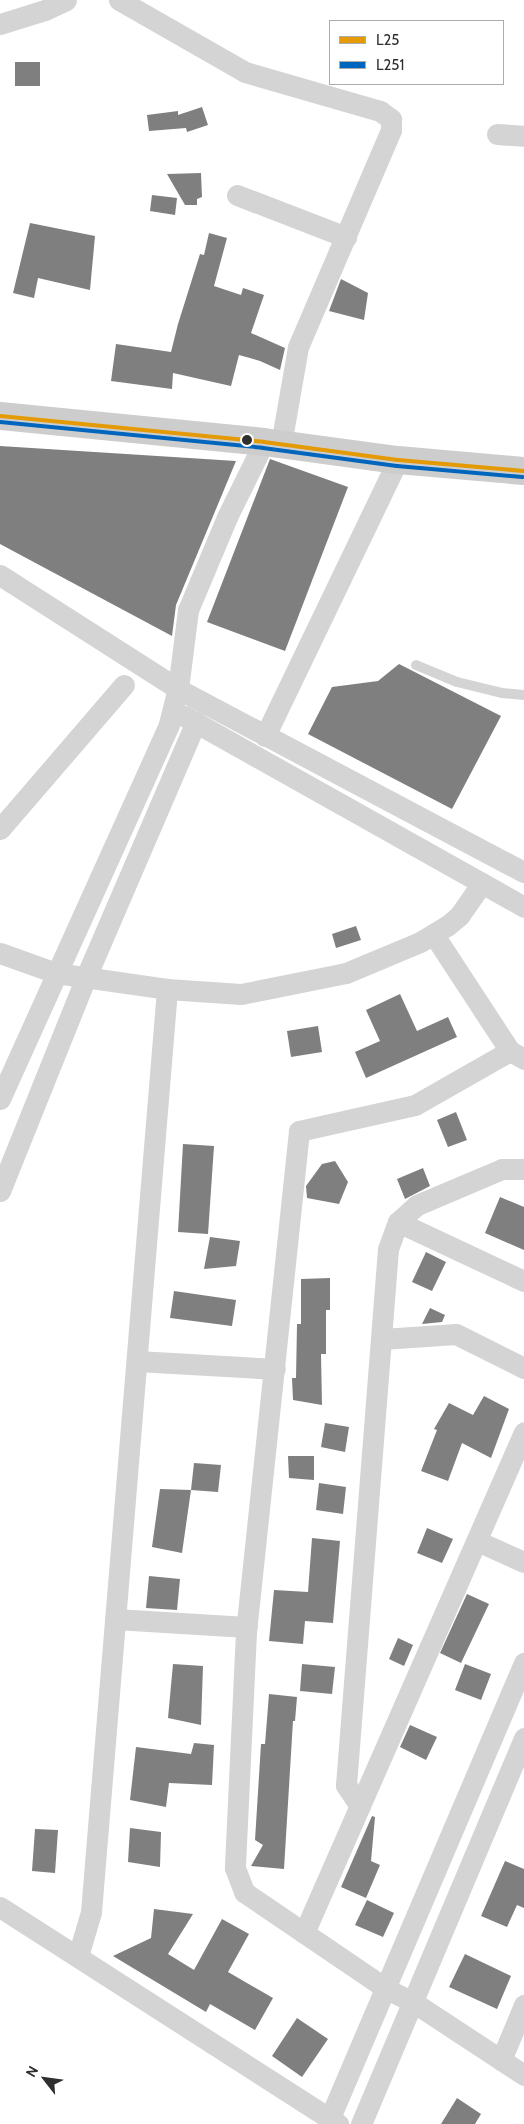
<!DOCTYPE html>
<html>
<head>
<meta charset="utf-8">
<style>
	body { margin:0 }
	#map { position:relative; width:524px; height:2124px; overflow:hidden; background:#fff; font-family:Cabin,sans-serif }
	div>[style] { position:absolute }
	.building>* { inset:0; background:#7f7f7f }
	.lane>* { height:10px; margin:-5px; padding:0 5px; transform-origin:5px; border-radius:5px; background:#d4d4d4 }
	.street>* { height:21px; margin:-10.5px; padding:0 10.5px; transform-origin:10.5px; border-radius:10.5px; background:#d4d4d4 }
	.secondary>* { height:28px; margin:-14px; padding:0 14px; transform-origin:14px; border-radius:14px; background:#cdcdcd }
	.bus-1>* { height:4px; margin:-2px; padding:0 2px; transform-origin:2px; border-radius:2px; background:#e39a05 }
	.bus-2>* { height:4px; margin:-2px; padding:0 2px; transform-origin:2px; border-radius:2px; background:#0065bd }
	.dots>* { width:14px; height:14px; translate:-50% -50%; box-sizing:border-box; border:2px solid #fff; border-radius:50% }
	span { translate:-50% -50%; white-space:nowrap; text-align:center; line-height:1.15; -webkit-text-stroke:5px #fff; paint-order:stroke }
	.legend { position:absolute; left:329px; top:20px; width:175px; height:65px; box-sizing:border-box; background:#fff; border:1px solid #acacac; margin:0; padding:6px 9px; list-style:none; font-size:15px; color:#2f2f2f }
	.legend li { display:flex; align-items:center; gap:10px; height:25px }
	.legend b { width:25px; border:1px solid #acacac }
	.north { position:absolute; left:20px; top:2054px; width:50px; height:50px; -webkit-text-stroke:4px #fff; paint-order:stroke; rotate:300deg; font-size:14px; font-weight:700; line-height:20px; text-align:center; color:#2f2f2f }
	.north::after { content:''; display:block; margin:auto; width:18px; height:22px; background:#2f2f2f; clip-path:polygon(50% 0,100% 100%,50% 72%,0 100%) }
</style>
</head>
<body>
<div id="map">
	<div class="building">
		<i style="clip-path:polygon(15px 62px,40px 62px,40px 86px,15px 86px)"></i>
		<i style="clip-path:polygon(202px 107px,208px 125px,187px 132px,186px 128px,149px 131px,147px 115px,178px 111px,178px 115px)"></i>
		<i style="clip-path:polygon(201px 173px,202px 197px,197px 199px,197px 205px,185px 205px,167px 174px)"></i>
		<i style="clip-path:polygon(152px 195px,177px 198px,175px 215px,150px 211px)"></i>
		<i style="clip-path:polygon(30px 223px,95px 236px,90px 290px,38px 278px,34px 298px,13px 293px)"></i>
		<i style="clip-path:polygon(209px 233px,227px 238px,214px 286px,241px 295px,243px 288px,264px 295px,251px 333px,285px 348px,280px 370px,260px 361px,239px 355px,231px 386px,173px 373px,172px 389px,111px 381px,116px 344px,171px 352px,178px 324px,200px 254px,204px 255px)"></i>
		<i style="clip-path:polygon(341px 279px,368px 293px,364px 320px,329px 311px)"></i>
		<i style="clip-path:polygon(0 446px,236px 461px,176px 605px,172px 636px,0 544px)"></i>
		<i style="clip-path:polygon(270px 459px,348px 487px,285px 651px,207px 622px)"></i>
		<i style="clip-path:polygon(399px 664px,501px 716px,452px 809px,308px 734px,332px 687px,378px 681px)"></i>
		<i style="clip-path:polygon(356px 926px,361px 940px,336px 948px,332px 934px)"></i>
		<i style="clip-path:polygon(400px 994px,417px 1031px,448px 1017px,457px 1037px,366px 1078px,355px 1052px,380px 1041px,366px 1010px)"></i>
		<i style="clip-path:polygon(318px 1026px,322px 1052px,291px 1057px,287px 1031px)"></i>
		<i style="clip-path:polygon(456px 1112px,467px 1140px,448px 1147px,437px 1120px)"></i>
		<i style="clip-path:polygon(183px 1144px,214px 1146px,208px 1234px,178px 1232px)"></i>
		<i style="clip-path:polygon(335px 1161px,348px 1182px,339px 1204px,307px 1198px,306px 1186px,322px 1164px)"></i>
		<i style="clip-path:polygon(423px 1168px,430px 1186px,405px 1199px,397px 1179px)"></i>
		<i style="clip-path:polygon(500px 1197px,524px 1207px,524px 1250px,485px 1233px)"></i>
		<i style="clip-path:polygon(210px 1237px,240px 1241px,236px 1266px,204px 1269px)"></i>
		<i style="clip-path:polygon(426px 1252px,446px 1262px,432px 1291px,412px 1282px)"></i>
		<i style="clip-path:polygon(330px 1278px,330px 1310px,326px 1310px,326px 1354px,321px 1354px,322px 1405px,293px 1400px,292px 1378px,296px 1378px,297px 1324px,301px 1324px,301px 1279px)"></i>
		<i style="clip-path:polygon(174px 1291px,236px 1300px,232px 1326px,170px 1318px)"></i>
		<i style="clip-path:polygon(430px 1308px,445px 1315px,442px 1322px,422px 1324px)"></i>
		<i style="clip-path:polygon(484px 1396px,509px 1409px,491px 1458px,462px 1443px,448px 1481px,421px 1471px,437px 1430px,434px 1429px,449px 1403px,473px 1415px)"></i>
		<i style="clip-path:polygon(325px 1423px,349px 1427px,345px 1452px,321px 1447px)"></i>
		<i style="clip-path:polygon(288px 1456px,314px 1456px,314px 1480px,289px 1478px)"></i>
		<i style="clip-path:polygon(194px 1463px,221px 1465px,218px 1492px,191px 1490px)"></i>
		<i style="clip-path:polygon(319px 1483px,346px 1487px,343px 1514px,316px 1510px)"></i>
		<i style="clip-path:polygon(160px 1489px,191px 1490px,182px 1553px,152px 1547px)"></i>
		<i style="clip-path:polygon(427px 1528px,453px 1539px,442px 1563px,417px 1553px)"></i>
		<i style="clip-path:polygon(312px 1538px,340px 1541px,333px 1623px,305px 1621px,303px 1644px,269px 1641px,274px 1590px,308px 1592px)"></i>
		<i style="clip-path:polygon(149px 1576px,180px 1579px,177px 1610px,146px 1608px)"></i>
		<i style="clip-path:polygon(467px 1594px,489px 1604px,461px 1663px,440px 1653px)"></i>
		<i style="clip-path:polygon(398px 1638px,413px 1645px,404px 1666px,389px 1659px)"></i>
		<i style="clip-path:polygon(173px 1664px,203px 1666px,201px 1725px,168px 1718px)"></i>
		<i style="clip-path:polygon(302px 1664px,335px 1667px,332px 1694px,300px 1691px)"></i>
		<i style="clip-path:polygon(465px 1664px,491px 1674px,481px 1700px,455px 1690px)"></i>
		<i style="clip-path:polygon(269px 1694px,297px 1697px,295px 1721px,293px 1721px,284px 1869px,251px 1866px,263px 1845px,255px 1840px,261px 1744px,265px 1744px)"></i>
		<i style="clip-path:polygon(410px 1725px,437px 1737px,426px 1760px,400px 1747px)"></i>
		<i style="clip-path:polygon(194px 1743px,214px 1745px,212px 1785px,169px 1783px,166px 1807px,130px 1800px,136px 1747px,191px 1754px)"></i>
		<i style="clip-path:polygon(372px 1816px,375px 1817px,371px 1861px,380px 1865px,366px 1898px,341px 1887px)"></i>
		<i style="clip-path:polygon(130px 1828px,161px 1832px,160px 1867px,128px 1862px)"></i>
		<i style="clip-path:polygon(35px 1829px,58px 1830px,55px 1873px,32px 1871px)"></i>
		<i style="clip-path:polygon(505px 1861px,524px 1869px,524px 1908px,517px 1905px,507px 1927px,481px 1916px)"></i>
		<i style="clip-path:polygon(367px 1900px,394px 1913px,383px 1937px,355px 1925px)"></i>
		<i style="clip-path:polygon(154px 1909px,193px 1914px,168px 1954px,194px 1970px,222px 1919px,249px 1934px,228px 1972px,273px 1998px,255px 2030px,210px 2004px,206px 2012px,113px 1956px,151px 1938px)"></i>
		<i style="clip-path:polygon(465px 1954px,511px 1976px,497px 2009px,449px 1987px)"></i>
		<i style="clip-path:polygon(297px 2018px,328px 2039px,302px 2077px,272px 2056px)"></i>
		<i style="clip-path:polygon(457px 2098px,481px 2114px,475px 2124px,441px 2124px)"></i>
	</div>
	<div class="lane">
		<i style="left:416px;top:665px;width:44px;rotate:22.5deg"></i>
		<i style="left:457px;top:682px;width:46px;rotate:13.7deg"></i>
		<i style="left:502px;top:693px;width:22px;rotate:5deg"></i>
	</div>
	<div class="street">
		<i style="left:119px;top:0;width:145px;rotate:29.7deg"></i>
		<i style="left:245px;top:72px;width:141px;rotate:16.1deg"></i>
		<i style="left:380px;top:111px;width:14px;rotate:36deg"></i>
		<i style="left:391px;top:119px;width:11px;rotate:90deg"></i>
		<i style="left:391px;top:130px;width:236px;rotate:113.2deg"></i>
		<i style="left:298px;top:347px;width:98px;rotate:99.9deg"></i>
		<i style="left:0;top:24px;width:47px;rotate:-17.3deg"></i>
		<i style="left:45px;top:10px;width:23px;rotate:-25deg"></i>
		<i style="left:497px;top:134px;width:27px;rotate:4deg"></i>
		<i style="left:237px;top:195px;width:117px;rotate:21.1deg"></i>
		<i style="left:0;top:575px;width:211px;rotate:32.6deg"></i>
		<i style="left:178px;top:689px;width:391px;rotate:27.9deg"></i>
		<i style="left:184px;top:716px;width:390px;rotate:29.3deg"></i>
		<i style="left:265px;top:736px;width:306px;rotate:-64.3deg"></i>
		<i style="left:0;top:829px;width:190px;rotate:-49.3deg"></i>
		<i style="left:434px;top:935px;width:139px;rotate:56.8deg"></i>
		<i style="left:0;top:953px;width:59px;rotate:19.7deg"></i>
		<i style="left:56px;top:973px;width:112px;rotate:8.2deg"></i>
		<i style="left:167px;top:989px;width:74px;rotate:3.9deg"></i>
		<i style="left:241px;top:994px;width:107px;rotate:-11.3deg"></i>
		<i style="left:346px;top:973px;width:80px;rotate:-22.7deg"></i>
		<i style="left:420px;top:942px;width:31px;rotate:-31deg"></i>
		<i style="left:447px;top:926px;width:16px;rotate:-40deg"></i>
		<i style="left:459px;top:916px;width:40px;rotate:-55.1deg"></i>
		<i style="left:524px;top:1059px;width:16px;rotate:-150deg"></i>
		<i style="left:510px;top:1051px;width:109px;rotate:150.4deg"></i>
		<i style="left:415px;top:1105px;width:119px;rotate:167.4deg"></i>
		<i style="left:299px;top:1131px;width:504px;rotate:96.04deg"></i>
		<i style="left:246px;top:1632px;width:236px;rotate:92.7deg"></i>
		<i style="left:235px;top:1868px;width:26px;rotate:69deg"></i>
		<i style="left:244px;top:1892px;width:171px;rotate:34.2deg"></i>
		<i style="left:385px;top:1988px;width:31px;rotate:27deg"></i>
		<i style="left:413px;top:2002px;width:133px;rotate:33.3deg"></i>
		<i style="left:0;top:1099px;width:411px;rotate:-65.7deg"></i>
		<i style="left:169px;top:724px;width:36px;rotate:-76deg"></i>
		<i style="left:178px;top:689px;width:80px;rotate:-82.8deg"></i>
		<i style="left:188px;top:610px;width:101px;rotate:-67.2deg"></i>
		<i style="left:227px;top:517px;width:84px;rotate:-63.7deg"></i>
		<i style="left:0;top:1191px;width:231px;rotate:-68.1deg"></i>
		<i style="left:86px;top:977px;width:278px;rotate:-66.7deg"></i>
		<i style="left:398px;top:1222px;width:139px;rotate:25.1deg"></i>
		<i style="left:382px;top:1339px;width:74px;rotate:-3.9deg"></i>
		<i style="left:456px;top:1334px;width:76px;rotate:26.6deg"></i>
		<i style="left:137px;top:1361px;width:138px;rotate:3.3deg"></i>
		<i style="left:477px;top:1541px;width:51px;rotate:24.1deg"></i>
		<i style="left:115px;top:1619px;width:132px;rotate:3.5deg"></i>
		<i style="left:360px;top:1806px;width:25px;rotate:-124deg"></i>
		<i style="left:346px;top:1785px;width:538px;rotate:-85.52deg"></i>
		<i style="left:388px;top:1249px;width:29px;rotate:-70deg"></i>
		<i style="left:398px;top:1222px;width:25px;rotate:-42deg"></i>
		<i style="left:417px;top:1205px;width:92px;rotate:-23deg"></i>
		<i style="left:502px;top:1169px;width:22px"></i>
		<i style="left:0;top:1907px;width:402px;rotate:32.7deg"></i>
		<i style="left:304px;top:1933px;width:547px;rotate:-66.29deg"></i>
		<i style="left:78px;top:1956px;width:46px;rotate:-73.5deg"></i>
		<i style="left:91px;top:1912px;width:926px;rotate:-85.29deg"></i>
		<i style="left:501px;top:2060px;width:60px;rotate:-67.3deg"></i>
		<i style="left:329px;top:2120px;width:497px;rotate:-66.9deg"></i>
		<i style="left:361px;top:2124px;width:419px;rotate:-67.1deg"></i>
	</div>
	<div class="secondary">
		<i style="left:0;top:416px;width:265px;rotate:5.6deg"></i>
		<i style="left:264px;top:442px;width:135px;rotate:7.7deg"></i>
		<i style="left:398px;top:460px;width:126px;rotate:5deg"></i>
	</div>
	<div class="bus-1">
		<i style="left:0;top:416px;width:265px;rotate:5.6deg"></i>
		<i style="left:264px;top:442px;width:135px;rotate:7.7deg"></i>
		<i style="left:398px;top:460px;width:126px;rotate:5deg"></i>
	</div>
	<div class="bus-2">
		<i style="left:0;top:422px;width:264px;rotate:5.6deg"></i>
		<i style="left:263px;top:448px;width:135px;rotate:7.7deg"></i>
		<i style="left:397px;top:466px;width:126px;rotate:5deg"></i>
	</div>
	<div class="dots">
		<i style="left:247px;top:440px;background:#2f2f2f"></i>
	</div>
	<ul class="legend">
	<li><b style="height:6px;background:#e39a05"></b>L25</li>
	<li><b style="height:6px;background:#0065bd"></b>L251</li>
	</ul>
	<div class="north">N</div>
</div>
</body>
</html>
